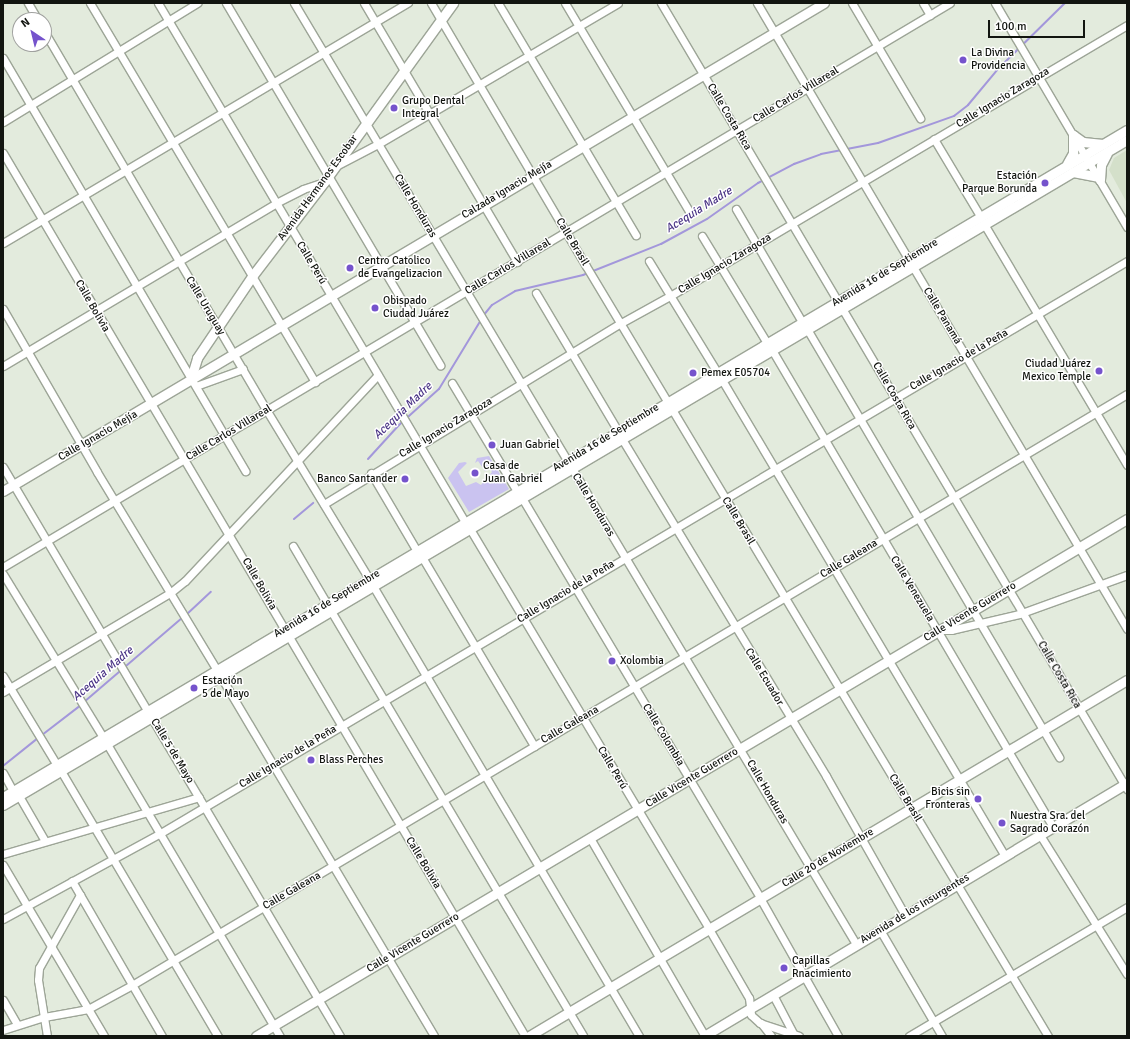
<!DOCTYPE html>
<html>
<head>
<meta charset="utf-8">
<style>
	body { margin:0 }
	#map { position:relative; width:1130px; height:1039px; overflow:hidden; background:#e3ebdd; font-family:Signika,sans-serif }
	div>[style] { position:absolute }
	.built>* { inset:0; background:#d4e0ca }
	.green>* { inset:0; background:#cac3f0 }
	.stream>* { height:2px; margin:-1px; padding:0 1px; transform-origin:1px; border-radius:1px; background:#a397db }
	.roads { filter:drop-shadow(1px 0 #9da597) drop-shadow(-1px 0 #9da597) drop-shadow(0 1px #9da597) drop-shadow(0 -1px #9da597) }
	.minor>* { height:7px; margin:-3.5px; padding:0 3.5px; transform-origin:3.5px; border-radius:3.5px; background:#fff }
	.major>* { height:9px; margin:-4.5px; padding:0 4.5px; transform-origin:4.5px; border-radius:4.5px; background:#fff }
	.dots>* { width:11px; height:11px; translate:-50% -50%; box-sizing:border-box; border:2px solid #fff; border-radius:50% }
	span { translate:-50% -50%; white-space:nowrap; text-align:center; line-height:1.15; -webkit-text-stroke:3px #fff; paint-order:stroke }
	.poi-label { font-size:11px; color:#121510 }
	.left { translate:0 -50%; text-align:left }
	.right { translate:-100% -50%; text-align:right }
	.street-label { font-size:11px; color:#121510 }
	.water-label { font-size:12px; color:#4c3687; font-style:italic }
	.frame { position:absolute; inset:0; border:4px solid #121510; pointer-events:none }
	.north { position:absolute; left:12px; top:12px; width:40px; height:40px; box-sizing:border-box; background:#fff; border:1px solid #a0a19f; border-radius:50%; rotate:325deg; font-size:11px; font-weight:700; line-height:16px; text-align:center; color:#121510 }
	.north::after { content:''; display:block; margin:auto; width:14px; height:18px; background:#7553cc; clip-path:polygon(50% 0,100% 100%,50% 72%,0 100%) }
	.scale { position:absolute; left:988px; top:20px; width:97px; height:18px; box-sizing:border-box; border:2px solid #121510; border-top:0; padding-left:5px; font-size:12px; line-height:14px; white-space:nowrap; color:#121510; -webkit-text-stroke:3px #fff; paint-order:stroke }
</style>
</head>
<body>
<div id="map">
	<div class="built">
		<i style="clip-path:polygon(1127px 150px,1127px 203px,1109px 170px,1114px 158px)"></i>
	</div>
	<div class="green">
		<i style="clip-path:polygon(489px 456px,509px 489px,469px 512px,448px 478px,459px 463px,465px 462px,467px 463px,458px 472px,466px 486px,476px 482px,481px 485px,492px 472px,489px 468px,485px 471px,478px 461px,475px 463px,477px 458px)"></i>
	</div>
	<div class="stream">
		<i style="left:483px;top:316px;width:14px;rotate:-51deg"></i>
		<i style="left:492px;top:305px;width:27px;rotate:-31deg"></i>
		<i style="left:515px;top:291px;width:70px;rotate:-13.2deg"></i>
		<i style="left:583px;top:275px;width:84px;rotate:-21.7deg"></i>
		<i style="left:661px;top:244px;width:52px;rotate:-28.5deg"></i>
		<i style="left:707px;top:219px;width:62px;rotate:-35.2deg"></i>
		<i style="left:758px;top:183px;width:41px;rotate:-27.8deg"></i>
		<i style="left:794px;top:164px;width:29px;rotate:-20deg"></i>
		<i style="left:821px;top:154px;width:58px;rotate:-10.9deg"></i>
		<i style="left:878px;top:143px;width:81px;rotate:-19.6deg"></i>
		<i style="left:954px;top:116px;width:18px;rotate:-38deg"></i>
		<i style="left:968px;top:105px;width:47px;rotate:-50.2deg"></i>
		<i style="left:998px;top:69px;width:94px;rotate:-44.6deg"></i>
		<i style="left:368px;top:459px;width:46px;rotate:-47.6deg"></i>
		<i style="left:399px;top:425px;width:54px;rotate:-42deg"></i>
		<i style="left:439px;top:389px;width:81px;rotate:-58.7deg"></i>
		<i style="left:294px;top:519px;width:25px;rotate:-40deg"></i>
		<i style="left:186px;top:615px;width:34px;rotate:-43deg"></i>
		<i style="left:84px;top:702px;width:129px;rotate:-40.6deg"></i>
		<i style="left:42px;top:735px;width:49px;rotate:-37.6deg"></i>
		<i style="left:3px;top:766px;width:45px;rotate:-38.7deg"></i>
	</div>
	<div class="roads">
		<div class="minor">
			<i style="left:28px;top:3px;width:20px;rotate:60deg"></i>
			<i style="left:90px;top:3px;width:441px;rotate:59.3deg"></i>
			<i style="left:158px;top:3px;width:603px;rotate:59.39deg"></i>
			<i style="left:226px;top:3px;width:421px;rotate:59.4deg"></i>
			<i style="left:294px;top:3px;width:1096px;rotate:59.15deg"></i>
			<i style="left:364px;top:3px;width:301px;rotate:59.4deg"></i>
			<i style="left:431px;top:3px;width:305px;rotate:59.5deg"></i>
			<i style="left:586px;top:266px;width:898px;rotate:59.04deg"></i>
			<i style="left:498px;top:3px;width:270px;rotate:59.3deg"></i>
			<i style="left:565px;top:3px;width:244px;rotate:59.2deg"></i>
			<i style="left:661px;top:3px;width:914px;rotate:59.34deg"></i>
			<i style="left:757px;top:3px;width:727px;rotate:59.41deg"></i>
			<i style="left:852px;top:3px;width:134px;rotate:59.4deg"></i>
			<i style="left:923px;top:3px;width:14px;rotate:60deg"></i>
			<i style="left:995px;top:3px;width:260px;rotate:59.5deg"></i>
			<i style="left:44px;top:31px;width:441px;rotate:59.6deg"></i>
			<i style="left:267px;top:411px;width:197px;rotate:58.7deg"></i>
			<i style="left:3px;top:58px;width:479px;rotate:59.6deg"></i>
			<i style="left:3px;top:122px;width:228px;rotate:-31.5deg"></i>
			<i style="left:934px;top:139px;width:90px;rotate:59.1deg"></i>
			<i style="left:3px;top:153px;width:1026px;rotate:59.41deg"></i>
			<i style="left:336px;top:166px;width:47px;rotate:-27.6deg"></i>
			<i style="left:378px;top:144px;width:278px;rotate:-30.4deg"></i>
			<i style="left:736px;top:209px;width:131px;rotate:59.7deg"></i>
			<i style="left:984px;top:224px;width:280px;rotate:59.3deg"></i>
			<i style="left:702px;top:236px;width:125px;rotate:58.7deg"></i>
			<i style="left:3px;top:243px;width:471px;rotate:-30.7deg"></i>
			<i style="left:649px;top:261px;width:130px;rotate:58.5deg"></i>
			<i style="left:536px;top:293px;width:161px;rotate:59.3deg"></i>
			<i style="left:3px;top:309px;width:188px;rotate:60deg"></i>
			<i style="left:97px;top:472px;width:232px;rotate:58.8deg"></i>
			<i style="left:807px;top:329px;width:497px;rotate:59.5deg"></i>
			<i style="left:772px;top:350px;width:554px;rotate:59.5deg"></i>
			<i style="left:3px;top:366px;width:318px;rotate:-30.8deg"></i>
			<i style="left:276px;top:203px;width:30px;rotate:-27deg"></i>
			<i style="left:303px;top:189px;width:22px;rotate:-18deg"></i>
			<i style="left:722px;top:380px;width:554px;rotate:59.27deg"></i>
			<i style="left:452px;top:383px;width:126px;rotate:59deg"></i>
			<i style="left:196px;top:386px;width:50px;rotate:-19.9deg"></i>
			<i style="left:622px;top:439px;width:394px;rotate:58.8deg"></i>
			<i style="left:826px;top:776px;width:160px;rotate:60.4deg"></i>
			<i style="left:3px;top:467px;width:661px;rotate:59.36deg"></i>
			<i style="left:371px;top:473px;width:91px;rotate:59.5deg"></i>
			<i style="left:522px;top:498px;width:465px;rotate:59.2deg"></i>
			<i style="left:760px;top:898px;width:159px;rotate:60.5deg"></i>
			<i style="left:324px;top:504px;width:348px;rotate:-31.4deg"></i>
			<i style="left:621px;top:323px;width:56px;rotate:-28.9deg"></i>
			<i style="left:670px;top:296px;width:531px;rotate:-30.67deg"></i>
			<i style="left:470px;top:529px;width:466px;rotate:59.1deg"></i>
			<i style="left:709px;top:929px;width:80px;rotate:59.9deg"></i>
			<i style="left:749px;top:998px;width:17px;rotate:83deg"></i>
			<i style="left:751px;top:1015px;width:12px;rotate:42deg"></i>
			<i style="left:760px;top:1023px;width:41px;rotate:18.4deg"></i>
			<i style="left:293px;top:546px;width:67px;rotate:59.6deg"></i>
			<i style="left:422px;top:557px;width:220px;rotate:59.3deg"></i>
			<i style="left:3px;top:567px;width:1102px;rotate:-30.78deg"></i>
			<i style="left:3px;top:574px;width:191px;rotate:58.5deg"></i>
			<i style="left:373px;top:586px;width:523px;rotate:59.41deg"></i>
			<i style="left:331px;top:611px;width:494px;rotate:59.3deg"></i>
			<i style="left:941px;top:630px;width:10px"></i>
			<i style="left:951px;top:630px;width:70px;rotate:-13.2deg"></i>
			<i style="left:1019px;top:614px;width:115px;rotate:-19.9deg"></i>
			<i style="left:3px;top:676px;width:104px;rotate:58.8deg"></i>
			<i style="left:221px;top:677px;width:417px;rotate:59.3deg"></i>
			<i style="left:3px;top:692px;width:194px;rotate:-30.7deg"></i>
			<i style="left:170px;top:593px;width:19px;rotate:-39deg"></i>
			<i style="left:185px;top:581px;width:282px;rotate:-46.9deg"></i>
			<i style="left:107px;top:744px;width:339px;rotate:59.4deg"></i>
			<i style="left:61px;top:771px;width:308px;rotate:59.4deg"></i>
			<i style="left:3px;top:773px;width:21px;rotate:61deg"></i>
			<i style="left:19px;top:796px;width:52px;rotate:60deg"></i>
			<i style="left:1040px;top:835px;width:164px;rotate:58deg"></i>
			<i style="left:590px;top:838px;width:229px;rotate:59.9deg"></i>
			<i style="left:3px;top:854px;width:204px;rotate:-16.2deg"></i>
			<i style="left:3px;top:865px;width:199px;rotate:59.4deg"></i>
			<i style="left:72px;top:881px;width:179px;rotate:59.9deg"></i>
			<i style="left:3px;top:919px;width:178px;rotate:-28.6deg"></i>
			<i style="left:159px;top:834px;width:1125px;rotate:-30.62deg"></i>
			<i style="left:880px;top:930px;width:123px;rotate:59.7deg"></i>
			<i style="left:773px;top:995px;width:43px;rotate:62.2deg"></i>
			<i style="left:3px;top:1000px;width:28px;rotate:60deg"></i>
			<i style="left:761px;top:1023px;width:16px;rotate:52deg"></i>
			<i style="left:3px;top:1030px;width:43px;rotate:-17.6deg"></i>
			<i style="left:44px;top:1017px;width:45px;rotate:-10.3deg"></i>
			<i style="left:88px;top:1009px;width:50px;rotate:-28.6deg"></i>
			<i style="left:132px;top:985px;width:1157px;rotate:-30.71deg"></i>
			<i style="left:47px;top:1036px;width:57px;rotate:-99.1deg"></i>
			<i style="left:38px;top:980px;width:12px;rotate:-85deg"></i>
			<i style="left:39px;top:968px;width:84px;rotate:-60.7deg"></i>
			<i style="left:909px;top:1036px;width:253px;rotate:-30.6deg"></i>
		</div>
		<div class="major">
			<i style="left:1073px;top:135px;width:12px;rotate:35deg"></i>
			<i style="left:1083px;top:142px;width:20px;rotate:6deg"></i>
			<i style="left:1067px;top:164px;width:13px;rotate:-61deg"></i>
			<i style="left:1073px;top:153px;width:18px;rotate:-90deg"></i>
			<i style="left:1073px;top:172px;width:25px;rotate:11deg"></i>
			<i style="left:1100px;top:180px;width:15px;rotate:-86deg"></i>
			<i style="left:1101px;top:165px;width:13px;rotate:-63deg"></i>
			<i style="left:191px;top:378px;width:21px;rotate:-73deg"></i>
			<i style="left:197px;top:358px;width:100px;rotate:-56deg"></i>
			<i style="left:253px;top:275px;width:117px;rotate:-52.6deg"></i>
			<i style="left:324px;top:182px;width:221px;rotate:-54.2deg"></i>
			<i style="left:3px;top:491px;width:955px;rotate:-30.73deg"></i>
			<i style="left:3px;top:797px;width:1307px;rotate:-30.69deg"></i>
			<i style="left:3px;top:805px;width:1306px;rotate:-30.61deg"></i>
			<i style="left:256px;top:1036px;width:1013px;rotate:-30.69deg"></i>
			<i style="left:529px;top:1036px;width:696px;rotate:-30.77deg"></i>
			<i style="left:704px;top:1036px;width:493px;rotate:-30.9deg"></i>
		</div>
	</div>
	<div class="dots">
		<i style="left:963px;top:60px;background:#7553cc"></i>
		<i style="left:394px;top:108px;background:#7553cc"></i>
		<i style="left:1045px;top:183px;background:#7553cc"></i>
		<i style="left:350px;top:268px;background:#7553cc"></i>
		<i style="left:375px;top:308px;background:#7553cc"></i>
		<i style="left:1099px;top:371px;background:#7553cc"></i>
		<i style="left:693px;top:373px;background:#7553cc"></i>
		<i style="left:492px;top:445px;background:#7553cc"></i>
		<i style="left:475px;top:473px;background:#7553cc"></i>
		<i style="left:405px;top:479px;background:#7553cc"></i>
		<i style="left:612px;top:661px;background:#7553cc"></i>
		<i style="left:194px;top:688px;background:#7553cc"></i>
		<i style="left:311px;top:760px;background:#7553cc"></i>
		<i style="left:978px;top:799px;background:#7553cc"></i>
		<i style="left:1002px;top:823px;background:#7553cc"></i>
		<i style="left:784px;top:968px;background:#7553cc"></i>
	</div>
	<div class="poi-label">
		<span class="left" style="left:971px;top:60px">La Divina<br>Providencia</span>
		<span class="left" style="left:402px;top:108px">Grupo Dental<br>Integral</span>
		<span class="right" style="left:1037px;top:183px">Estación<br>Parque Borunda</span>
		<span class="left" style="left:358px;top:268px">Centro Catolico<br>de Evangelizacion</span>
		<span class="left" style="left:383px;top:308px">Obispado<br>Ciudad Juárez</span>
		<span class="right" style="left:1091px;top:371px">Ciudad Juárez<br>Mexico Temple</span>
		<span class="left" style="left:701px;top:373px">Pemex E05704</span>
		<span class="left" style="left:500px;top:445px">Juan Gabriel</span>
		<span class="left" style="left:483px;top:473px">Casa de<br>Juan Gabriel</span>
		<span class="right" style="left:397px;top:479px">Banco Santander</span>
		<span class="left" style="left:620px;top:661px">Xolombia</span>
		<span class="left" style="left:202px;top:688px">Estación<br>5 de Mayo</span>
		<span class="left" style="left:319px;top:760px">Blass Perches</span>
		<span class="right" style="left:970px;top:799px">Bicis sin<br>Fronteras</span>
		<span class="left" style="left:1010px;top:823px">Nuestra Sra. del<br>Sagrado Corazón</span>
		<span class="left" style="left:792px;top:968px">Capillas<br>Rnacimiento</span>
	</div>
	<div class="street-label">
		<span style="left:796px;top:95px;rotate:-31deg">Calle Carlos Villareal</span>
		<span style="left:1003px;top:98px;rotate:-31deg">Calle Ignacio Zaragoza</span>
		<span style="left:729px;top:117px;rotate:59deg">Calle Costa Rica</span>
		<span style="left:318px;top:188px;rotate:-54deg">Avenida Hermanos Escobar</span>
		<span style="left:507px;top:190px;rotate:-31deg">Calzada Ignacio Mejía</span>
		<span style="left:415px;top:206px;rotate:59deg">Calle Honduras</span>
		<span style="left:572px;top:242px;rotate:59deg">Calle Brasil</span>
		<span style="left:311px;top:263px;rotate:59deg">Calle Perú</span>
		<span style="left:725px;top:264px;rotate:-31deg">Calle Ignacio Zaragoza</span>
		<span style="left:508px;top:267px;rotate:-31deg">Calle Carlos Villareal</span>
		<span style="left:885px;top:273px;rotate:-31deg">Avenida 16 de Septiembre</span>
		<span style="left:92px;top:306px;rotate:60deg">Calle Bolivia</span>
		<span style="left:205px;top:306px;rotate:59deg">Calle Uruguay</span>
		<span style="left:942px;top:316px;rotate:59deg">Calle Panamá</span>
		<span style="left:959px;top:360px;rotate:-30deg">Calle Ignacio de la Peña</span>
		<span style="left:894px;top:396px;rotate:60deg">Calle Costa Rica</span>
		<span style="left:446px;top:428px;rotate:-31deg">Calle Ignacio Zaragoza</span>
		<span style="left:229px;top:433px;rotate:-31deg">Calle Carlos Villareal</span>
		<span style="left:98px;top:436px;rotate:-30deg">Calle Ignacio Mejía</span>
		<span style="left:606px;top:438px;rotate:-31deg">Avenida 16 de Septiembre</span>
		<span style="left:593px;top:505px;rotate:59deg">Calle Honduras</span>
		<span style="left:738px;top:521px;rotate:59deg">Calle Brasil</span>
		<span style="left:849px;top:559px;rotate:-31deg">Calle Galeana</span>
		<span style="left:259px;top:584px;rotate:60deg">Calle Bolivia</span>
		<span style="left:912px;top:589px;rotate:59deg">Calle Venezuela</span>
		<span style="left:566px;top:592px;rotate:-31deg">Calle Ignacio de la Peña</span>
		<span style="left:327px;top:604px;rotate:-31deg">Avenida 16 de Septiembre</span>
		<span style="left:970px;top:612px;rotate:-31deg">Calle Vicente Guerrero</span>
		<span style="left:1059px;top:675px;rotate:60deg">Calle Costa Rica</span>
		<span style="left:764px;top:677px;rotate:59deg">Calle Ecuador</span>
		<span style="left:570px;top:725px;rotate:-30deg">Calle Galeana</span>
		<span style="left:663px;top:735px;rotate:59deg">Calle Colombia</span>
		<span style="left:172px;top:751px;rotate:59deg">Calle 5 de Mayo</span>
		<span style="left:288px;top:757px;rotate:-31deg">Calle Ignacio de la Peña</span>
		<span style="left:612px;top:768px;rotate:59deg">Calle Perú</span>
		<span style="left:692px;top:778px;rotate:-31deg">Calle Vicente Guerrero</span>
		<span style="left:767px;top:792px;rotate:60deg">Calle Honduras</span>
		<span style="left:905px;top:798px;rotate:59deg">Calle Brasil</span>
		<span style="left:828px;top:858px;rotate:-31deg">Calle 20 de Noviembre</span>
		<span style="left:423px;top:863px;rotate:59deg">Calle Bolivia</span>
		<span style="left:292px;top:891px;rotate:-30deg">Calle Galeana</span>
		<span style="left:915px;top:909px;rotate:-31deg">Avenida de los Insurgentes</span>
		<span style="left:413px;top:943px;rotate:-31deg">Calle Vicente Guerrero</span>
	</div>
	<div class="water-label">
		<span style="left:699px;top:210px;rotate:-32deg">Acequia Madre</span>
		<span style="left:403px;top:411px;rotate:-44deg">Acequia Madre</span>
		<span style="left:103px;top:674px;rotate:-41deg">Acequia Madre</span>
	</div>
	<div class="frame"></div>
	<div class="north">N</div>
	<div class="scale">100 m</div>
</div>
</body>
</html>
